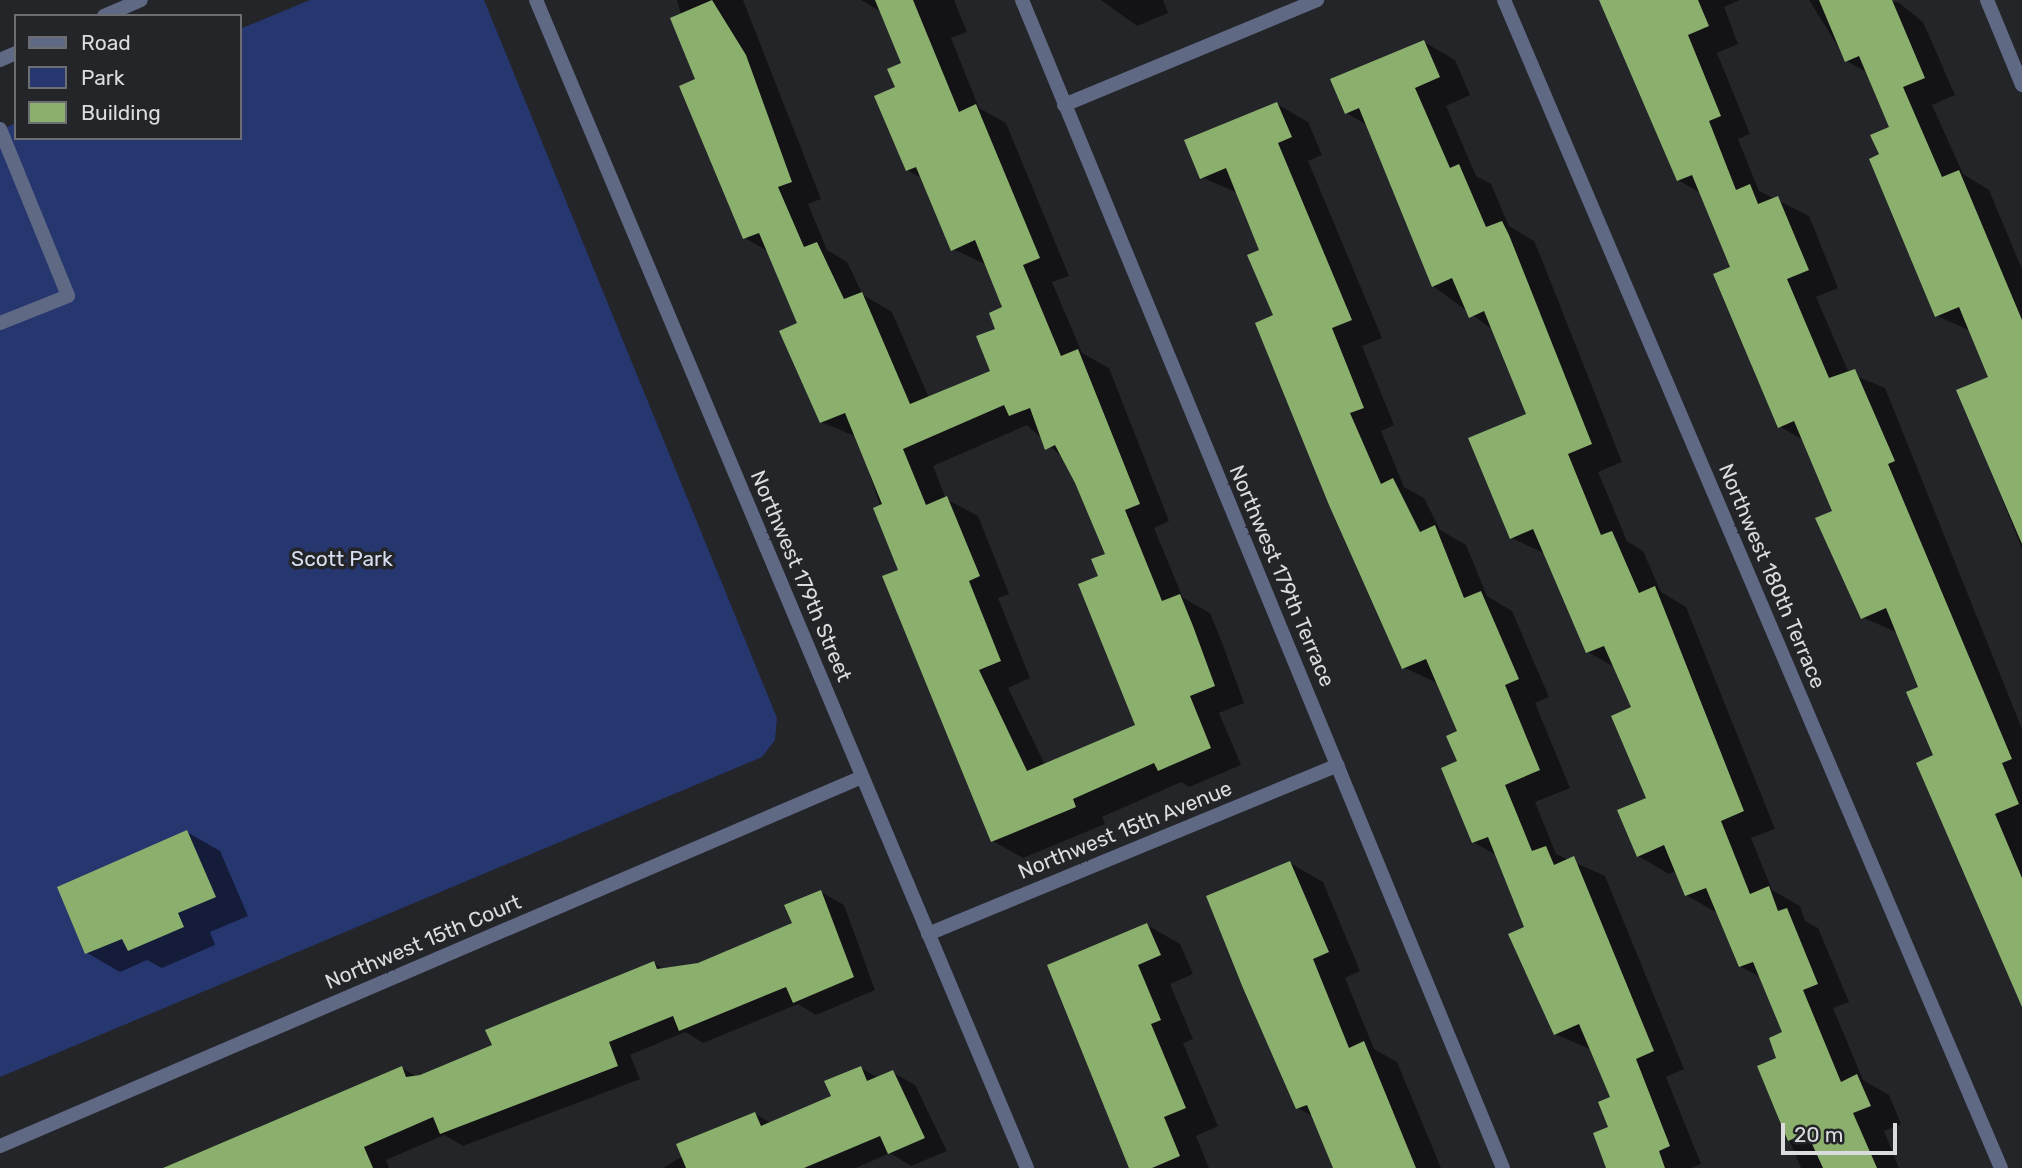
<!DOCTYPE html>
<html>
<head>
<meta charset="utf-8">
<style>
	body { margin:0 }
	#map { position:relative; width:2022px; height:1168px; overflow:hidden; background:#242529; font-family:Rubik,sans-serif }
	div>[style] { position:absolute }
	.green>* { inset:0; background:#26366e }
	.shadow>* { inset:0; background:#0007 }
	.building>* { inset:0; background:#8bb06e }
	.service>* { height:14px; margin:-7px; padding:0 7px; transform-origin:7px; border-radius:7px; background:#5f6984 }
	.minor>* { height:14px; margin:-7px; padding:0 7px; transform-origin:7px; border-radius:7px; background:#5f6984 }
	.tertiary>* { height:14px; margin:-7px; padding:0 7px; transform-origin:7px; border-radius:7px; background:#5f6984 }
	span { translate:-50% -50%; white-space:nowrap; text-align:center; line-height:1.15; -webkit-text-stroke:7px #242529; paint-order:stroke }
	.park-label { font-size:21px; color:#d7def0 }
	.street-label { font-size:21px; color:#dbdcde }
	.legend { position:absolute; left:14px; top:14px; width:228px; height:126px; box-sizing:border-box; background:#242529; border:2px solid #6d6e71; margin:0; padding:9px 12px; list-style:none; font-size:21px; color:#dbdcde }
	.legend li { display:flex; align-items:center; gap:14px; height:35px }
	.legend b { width:35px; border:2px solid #6d6e71 }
	.scale { position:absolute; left:1781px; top:1123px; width:116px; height:32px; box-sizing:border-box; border:4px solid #dbdcde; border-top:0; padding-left:9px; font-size:21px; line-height:24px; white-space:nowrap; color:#dbdcde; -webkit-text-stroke:5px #242529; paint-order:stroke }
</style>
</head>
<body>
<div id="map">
	<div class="green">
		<i style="clip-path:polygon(310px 0,484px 0,777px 718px,775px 740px,762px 757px,0 1077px,0 130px,16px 123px,16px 138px,240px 138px,240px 29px)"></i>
	</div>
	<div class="shadow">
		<i style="clip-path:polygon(evenodd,677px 0,743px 0,821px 199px,808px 204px,827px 250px,847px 262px,863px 295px,892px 312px,929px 398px,992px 372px,1004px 308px,987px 265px,953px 249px,923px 179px,907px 170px,897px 88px,903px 64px,881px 12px,861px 0,954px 0,967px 32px,951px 38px,979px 108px,1006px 123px,1069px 276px,1052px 282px,1082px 353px,1109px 368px,1169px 521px,1154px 528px,1183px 598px,1210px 613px,1223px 645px,1244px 703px,1219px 713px,1241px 765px,1189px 787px,1181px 782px,1102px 817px,1105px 824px,1023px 858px,993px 841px,857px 437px,821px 422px,799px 324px,769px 252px,745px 238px,677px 0,1027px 425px,1063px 458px,1107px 554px,1101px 577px,1137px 726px,1045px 765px,1008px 688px,1030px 678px,998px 598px,1009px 594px,978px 516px,946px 499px,933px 466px,1027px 425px)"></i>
		<i style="clip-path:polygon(1101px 0,1163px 0,1168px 13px,1137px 26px)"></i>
		<i style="clip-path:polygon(1602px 0,1740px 0,1724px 7px,1738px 44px,1717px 53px,1750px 134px,1738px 139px,1759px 191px,1809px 216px,1838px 288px,1816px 297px,1849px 373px,1885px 388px,2022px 729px,2022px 988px,1936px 756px,1920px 688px,1898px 633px,1862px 617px,1835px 512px,1805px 441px,1779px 426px,1732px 267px,1702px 194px,1678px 180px)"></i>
		<i style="clip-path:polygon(1809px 0,1898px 2px,1923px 22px,1955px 95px,1932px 105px,1963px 174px,1989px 190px,2022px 269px,2022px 549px,1959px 391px,1990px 377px,1971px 331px,1937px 316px,1881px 155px,1891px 127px,1868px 73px,1847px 61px)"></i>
		<i style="clip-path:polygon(1424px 42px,1455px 60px,1470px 95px,1446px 106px,1476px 176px,1491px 184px,1509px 226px,1534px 241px,1540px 255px,1622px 462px,1598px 472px,1627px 541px,1643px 551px,1661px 592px,1686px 607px,1775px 829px,1751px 838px,1772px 890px,1800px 906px,1805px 921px,1818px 928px,1849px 1002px,1833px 1008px,1863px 1080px,1889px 1095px,1901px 1124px,1884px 1131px,1899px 1168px,1801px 1168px,1759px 1067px,1779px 1059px,1784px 1033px,1762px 978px,1740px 966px,1719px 914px,1686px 895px,1676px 871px,1669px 874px,1638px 856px,1648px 799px,1633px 708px,1616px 668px,1588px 652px,1546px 554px,1511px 538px,1528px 415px,1493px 330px,1433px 286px,1367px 125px,1346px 113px)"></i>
		<i style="clip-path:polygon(1277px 104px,1308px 122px,1322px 155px,1308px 161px,1382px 338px,1362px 346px,1394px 425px,1381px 431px,1404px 487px,1424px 498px,1440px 530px,1466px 545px,1487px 596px,1512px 611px,1549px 697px,1535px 703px,1570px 788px,1535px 802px,1556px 854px,1605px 876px,1684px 1069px,1666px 1077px,1701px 1164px,1691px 1168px,1608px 1168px,1612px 1098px,1592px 1050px,1555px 1034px,1527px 928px,1498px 856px,1473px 842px,1460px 732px,1439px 684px,1403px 667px,1275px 316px,1261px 251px,1238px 193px,1201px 177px)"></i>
		<i style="clip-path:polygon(187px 832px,220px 851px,248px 916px,210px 932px,215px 945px,162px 968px,147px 960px,120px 972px,87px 953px)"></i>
		<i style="clip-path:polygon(1290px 863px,1323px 882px,1360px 971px,1345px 978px,1374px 1049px,1397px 1062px,1441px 1168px,1335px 1168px,1314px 1117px,1298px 1108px)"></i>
		<i style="clip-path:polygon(821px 892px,844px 905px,875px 990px,816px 1015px,798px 1004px,703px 1043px,685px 1032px,630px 1055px,640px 1079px,463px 1146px,444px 1135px,386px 1160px,389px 1168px,166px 1168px,402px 1068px,417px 1077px,494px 1046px,654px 963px,665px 970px,699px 965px,794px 924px)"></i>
		<i style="clip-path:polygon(1147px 925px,1180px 944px,1193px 974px,1170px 984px,1193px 1039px,1183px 1043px,1218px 1126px,1196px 1136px,1209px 1168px,1131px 1168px,1049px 966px)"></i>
		<i style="clip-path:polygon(861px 1068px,878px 1078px,892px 1072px,915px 1085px,947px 1151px,911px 1166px,890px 1153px,856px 1168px,663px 1168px,755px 1114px,771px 1123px,833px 1097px)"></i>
	</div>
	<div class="building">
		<i style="clip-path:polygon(evenodd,712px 0,746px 55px,792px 182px,778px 187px,804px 247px,817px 242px,844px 299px,862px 292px,910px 404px,990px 371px,976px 336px,995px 329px,989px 313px,1002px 307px,975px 240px,951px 251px,916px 167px,906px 171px,874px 96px,895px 87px,887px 69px,901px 63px,875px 0,913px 0,959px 112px,976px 104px,1040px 258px,1023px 265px,1061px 356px,1078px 349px,1140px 504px,1125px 510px,1162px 601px,1180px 594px,1193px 626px,1215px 686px,1190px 696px,1211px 748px,1158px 771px,1154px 763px,1073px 799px,1076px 807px,991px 842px,882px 576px,898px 570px,873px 508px,882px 504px,845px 413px,820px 423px,779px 331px,797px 323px,759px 233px,743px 239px,679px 86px,695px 79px,670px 18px,712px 0,1004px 405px,1009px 416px,1030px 408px,1045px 450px,1055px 445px,1075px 483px,1105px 554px,1091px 559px,1098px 576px,1078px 584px,1135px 725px,1027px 771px,979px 670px,1001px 661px,969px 581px,980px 576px,947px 496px,926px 505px,903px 449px,1004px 405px)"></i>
		<i style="clip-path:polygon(1599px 0,1698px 0,1709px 26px,1688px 35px,1721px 116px,1709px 121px,1736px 190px,1750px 184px,1758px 204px,1778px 196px,1809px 270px,1787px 279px,1829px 378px,1855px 369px,1895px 461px,1888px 464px,2012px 759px,2002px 763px,2019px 804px,1995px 814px,2022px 878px,2022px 1007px,1916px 763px,1933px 755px,1906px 692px,1918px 687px,1886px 608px,1861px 619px,1815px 518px,1832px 511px,1794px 421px,1778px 428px,1713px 274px,1730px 267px,1692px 175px,1677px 181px)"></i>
		<i style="clip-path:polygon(1819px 0,1892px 0,1925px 78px,1903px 87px,1942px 177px,1959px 170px,2022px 320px,2022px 544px,1956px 390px,1988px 377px,1959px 307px,1935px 317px,1869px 159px,1879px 154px,1870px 135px,1889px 127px,1859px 56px,1845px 62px)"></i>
		<i style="clip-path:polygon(1424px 40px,1440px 77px,1415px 88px,1450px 168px,1459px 164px,1486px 227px,1502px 221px,1509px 235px,1592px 444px,1568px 454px,1601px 535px,1612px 531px,1639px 593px,1655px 586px,1744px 811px,1721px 821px,1750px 894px,1769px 886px,1778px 911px,1787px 908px,1818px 984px,1803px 990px,1841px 1082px,1857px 1074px,1871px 1106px,1853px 1113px,1877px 1168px,1823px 1168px,1807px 1133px,1788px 1141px,1757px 1066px,1776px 1058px,1769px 1038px,1782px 1032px,1753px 962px,1739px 967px,1706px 888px,1685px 896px,1664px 845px,1637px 857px,1617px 810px,1646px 798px,1611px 716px,1631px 707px,1604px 646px,1586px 653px,1533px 529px,1510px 539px,1468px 438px,1526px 414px,1484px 311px,1469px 318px,1452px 278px,1432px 287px,1359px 108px,1345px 114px,1330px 79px)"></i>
		<i style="clip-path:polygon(1277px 102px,1292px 137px,1278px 143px,1352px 320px,1332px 328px,1364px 408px,1350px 413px,1381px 484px,1393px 478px,1420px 532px,1435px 525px,1464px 598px,1481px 591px,1519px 679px,1505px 685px,1540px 770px,1505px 785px,1532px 851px,1546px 846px,1554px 865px,1574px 856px,1654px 1051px,1636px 1059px,1670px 1146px,1659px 1151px,1665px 1168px,1606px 1168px,1593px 1133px,1608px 1127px,1598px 1102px,1610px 1097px,1579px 1024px,1554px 1035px,1508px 934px,1524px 927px,1488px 837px,1472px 843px,1441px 768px,1457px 761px,1446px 736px,1457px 731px,1426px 659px,1402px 669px,1329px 505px,1255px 323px,1273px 315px,1247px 255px,1259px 250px,1226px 168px,1200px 179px,1184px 140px)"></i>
		<i style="clip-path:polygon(187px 830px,216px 897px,178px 913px,184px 927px,128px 951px,122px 939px,85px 954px,57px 887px)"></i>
		<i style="clip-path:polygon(1290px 861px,1329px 952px,1313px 959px,1349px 1048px,1364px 1041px,1416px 1168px,1333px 1168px,1307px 1105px,1296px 1109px,1243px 988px,1206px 896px)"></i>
		<i style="clip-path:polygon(821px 890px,854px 977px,793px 1003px,786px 987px,679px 1031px,673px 1016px,609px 1042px,618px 1066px,440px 1134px,433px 1117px,364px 1147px,373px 1168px,163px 1168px,402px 1066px,406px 1077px,420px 1075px,492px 1045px,485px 1030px,654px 961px,657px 969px,698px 963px,792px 923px,784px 905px)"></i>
		<i style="clip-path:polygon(1147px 923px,1161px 955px,1138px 965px,1161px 1020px,1151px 1024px,1186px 1108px,1164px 1117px,1180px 1156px,1152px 1168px,1129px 1168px,1047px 965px)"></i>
		<i style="clip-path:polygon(861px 1066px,867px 1081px,893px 1070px,925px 1138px,888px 1154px,880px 1136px,804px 1168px,686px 1168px,676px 1144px,755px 1112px,761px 1126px,831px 1096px,824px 1081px)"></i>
	</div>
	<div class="service">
		<i style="left:0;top:129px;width:180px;rotate:67.8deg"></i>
		<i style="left:68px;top:296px;width:73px;rotate:158.3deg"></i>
	</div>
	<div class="minor">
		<i style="left:536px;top:0;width:1267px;rotate:67.2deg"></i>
		<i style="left:1022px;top:0;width:1263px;rotate:67.62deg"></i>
		<i style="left:1504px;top:0;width:1269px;rotate:66.95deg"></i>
		<i style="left:1987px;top:0;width:92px;rotate:67.6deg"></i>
		<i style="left:1064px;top:105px;width:274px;rotate:-22.5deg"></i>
		<i style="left:928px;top:934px;width:443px;rotate:-22.4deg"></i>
		<i style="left:0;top:1146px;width:938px;rotate:-23.17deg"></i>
	</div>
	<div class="tertiary">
		<i style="left:104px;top:16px;width:40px;rotate:-23.4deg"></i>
		<i style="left:0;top:60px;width:17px;rotate:-24deg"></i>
	</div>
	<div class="park-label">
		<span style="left:342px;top:559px">Scott Park</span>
	</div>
	<div class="street-label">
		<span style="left:801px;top:576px;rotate:67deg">Northwest 179th Street</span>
		<span style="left:1282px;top:576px;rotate:67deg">Northwest 179th Terrace</span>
		<span style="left:1772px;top:576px;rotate:67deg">Northwest 180th Terrace</span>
		<span style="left:1125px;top:830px;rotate:-22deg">Northwest 15th Avenue</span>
		<span style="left:423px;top:942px;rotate:-23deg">Northwest 15th Court</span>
	</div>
	<ul class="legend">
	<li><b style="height:9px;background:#5f6984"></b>Road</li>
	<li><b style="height:19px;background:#26366e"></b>Park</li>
	<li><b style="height:19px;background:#8bb06e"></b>Building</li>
	</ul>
	<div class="scale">20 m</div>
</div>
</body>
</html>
